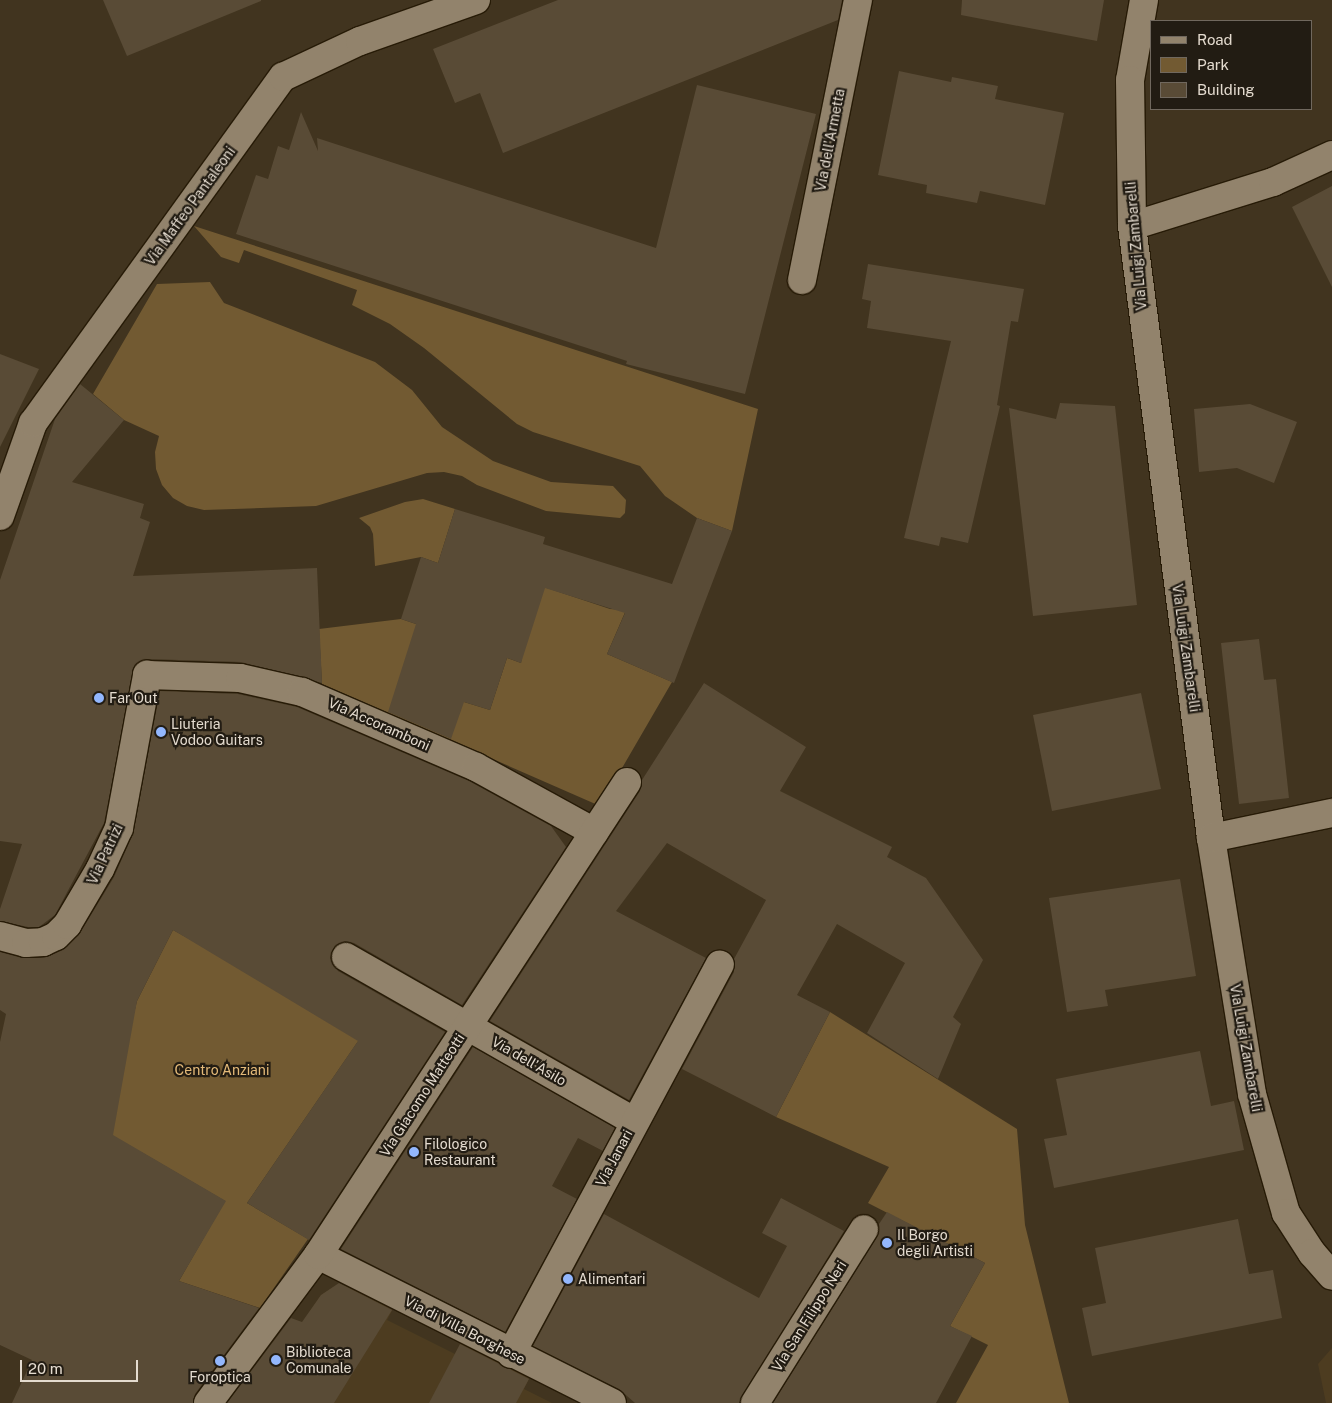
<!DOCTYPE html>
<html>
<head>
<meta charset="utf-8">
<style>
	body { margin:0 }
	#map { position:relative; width:1332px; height:1403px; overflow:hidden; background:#41341f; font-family:"Public Sans",sans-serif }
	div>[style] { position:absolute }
	.built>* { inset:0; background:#4d3c20 }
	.green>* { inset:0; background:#725a32 }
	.building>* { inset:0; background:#594b36 }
	.roads { filter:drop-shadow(1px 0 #271b07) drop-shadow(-1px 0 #271b07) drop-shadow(0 1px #271b07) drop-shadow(0 -1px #271b07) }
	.minor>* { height:28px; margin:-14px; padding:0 14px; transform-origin:14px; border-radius:14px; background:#92836c }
	.dots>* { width:14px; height:14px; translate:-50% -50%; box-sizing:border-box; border:2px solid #221c13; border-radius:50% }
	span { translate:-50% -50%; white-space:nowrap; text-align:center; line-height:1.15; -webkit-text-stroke:4.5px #221c13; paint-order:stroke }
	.street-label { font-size:14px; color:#e4dbcf }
	.poi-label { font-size:14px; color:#e4dbcf }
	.left { translate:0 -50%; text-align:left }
	.park-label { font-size:14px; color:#e4ba79 }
	.legend { position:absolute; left:1150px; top:20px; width:162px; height:90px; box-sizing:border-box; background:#221c13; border:1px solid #70685e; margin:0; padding:6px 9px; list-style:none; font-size:15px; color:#e4dbcf }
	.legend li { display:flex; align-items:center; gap:10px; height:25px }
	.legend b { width:25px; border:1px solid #70685e }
	.scale { position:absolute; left:20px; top:1360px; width:118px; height:22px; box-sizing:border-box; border:2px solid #e4dbcf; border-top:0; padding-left:6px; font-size:15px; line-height:18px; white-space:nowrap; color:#e4dbcf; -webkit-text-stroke:4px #221c13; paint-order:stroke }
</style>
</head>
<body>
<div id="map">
	<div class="built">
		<i style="clip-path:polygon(335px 1286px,350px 1286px,394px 1307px,387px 1320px,455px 1354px,462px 1341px,531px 1374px,524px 1389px,552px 1403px,248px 1403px,321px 1295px)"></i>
		<i style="clip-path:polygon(1332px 1348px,1332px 1403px,1326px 1403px,1318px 1364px)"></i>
	</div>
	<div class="green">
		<i style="clip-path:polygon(194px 226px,758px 409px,732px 531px,697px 518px,665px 496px,640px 466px,533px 432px,517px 424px,424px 348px,390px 324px,352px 305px,357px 290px,244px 250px,239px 263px,221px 257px)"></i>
		<i style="clip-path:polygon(210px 282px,224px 303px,375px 362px,412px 390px,442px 427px,493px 461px,551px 482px,613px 486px,626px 500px,625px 513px,620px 518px,546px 511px,477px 485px,462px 476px,444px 472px,427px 473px,316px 506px,204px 510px,187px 506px,173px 498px,162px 485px,156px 469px,155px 452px,159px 436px,124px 420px,93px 394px,157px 284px)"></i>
		<i style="clip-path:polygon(423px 499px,455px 509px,438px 563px,421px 557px,375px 566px,373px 534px,370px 527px,359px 518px,405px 502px)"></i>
		<i style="clip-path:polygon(532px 583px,610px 609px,626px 610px,607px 654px,672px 682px,600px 806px,322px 684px,319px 629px,401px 619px,416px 624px,464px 702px,490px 710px,507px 658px,521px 663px)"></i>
		<i style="clip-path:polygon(173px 930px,363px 1034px,247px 1203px,308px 1239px,260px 1308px,179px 1281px,225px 1201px,141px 1152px,88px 1203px,137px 1001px)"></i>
		<i style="clip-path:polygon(830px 1012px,1017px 1129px,1025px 1225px,1069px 1403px,956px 1403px,988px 1345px,950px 1326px,985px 1263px,868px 1203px,889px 1167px,776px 1117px)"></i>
	</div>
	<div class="building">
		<i style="clip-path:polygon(103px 0,261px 0,261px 1px,127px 56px)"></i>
		<i style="clip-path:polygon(558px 0,842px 0,838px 20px,503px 153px,480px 93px,455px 103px,433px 49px)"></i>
		<i style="clip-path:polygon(962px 0,1104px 0,1097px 41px,961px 15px)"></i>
		<i style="clip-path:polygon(899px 71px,951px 82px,952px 77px,998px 86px,995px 99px,1064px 113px,1045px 205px,980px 191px,977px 203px,926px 193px,927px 185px,878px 175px)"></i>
		<i style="clip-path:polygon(697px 85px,816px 114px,745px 394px,626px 364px,627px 361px,236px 234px,256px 175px,268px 179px,278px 146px,289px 150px,301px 112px,318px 151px,317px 138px,656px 248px)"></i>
		<i style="clip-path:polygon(1332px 186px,1332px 287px,1292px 207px)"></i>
		<i style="clip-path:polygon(868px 264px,1024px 289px,1018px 322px,1011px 321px,997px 405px,1000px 406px,968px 543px,941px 537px,939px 546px,904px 538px,951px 341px,867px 328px,871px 301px,862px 299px)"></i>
		<i style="clip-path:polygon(0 354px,39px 369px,0 447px)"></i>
		<i style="clip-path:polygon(80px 384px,124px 420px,72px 482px,144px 504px,140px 518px,150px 522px,133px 576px,317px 568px,322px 683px,241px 662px,148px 659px,135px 665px,104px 823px,55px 915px,39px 927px,28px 927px,0 921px,0 909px,22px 844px,0 841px,0 580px,55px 419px)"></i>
		<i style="clip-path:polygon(1060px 403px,1115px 406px,1137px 605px,1033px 616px,1009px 408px,1056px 419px)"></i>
		<i style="clip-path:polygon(1250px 404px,1297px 422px,1274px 483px,1237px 468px,1199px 472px,1194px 409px)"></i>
		<i style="clip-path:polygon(455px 509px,545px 537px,543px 544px,672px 584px,697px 518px,732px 531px,674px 683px,607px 654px,625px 613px,545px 588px,521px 663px,507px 658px,490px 710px,464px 702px,451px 739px,388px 712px,416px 624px,401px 619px,421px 557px,438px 563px)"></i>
		<i style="clip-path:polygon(1259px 639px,1264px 680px,1276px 679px,1289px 798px,1239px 804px,1221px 643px)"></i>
		<i style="clip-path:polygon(704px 683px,806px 747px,780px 791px,892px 847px,887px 857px,926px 878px,983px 960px,953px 1017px,961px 1024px,938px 1079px,867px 1033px,905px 963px,837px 924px,797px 995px,830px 1012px,776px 1117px,682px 1069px,734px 972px,734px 959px,766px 900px,667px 843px,616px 911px,706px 958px,629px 1100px,490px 1021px,640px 791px,642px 780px)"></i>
		<i style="clip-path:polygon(160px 691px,238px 694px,297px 707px,469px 781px,551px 826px,566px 847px,462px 1005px,354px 943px,345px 941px,333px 949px,330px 958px,338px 971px,445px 1032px,309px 1240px,247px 1203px,358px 1041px,173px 930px,137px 1001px,113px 1135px,226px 1201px,179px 1281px,259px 1308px,195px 1394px,193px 1403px,12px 1403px,32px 1360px,0 1345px,0 1042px,6px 1014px,0 1010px,0 952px,22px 958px,44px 958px,63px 950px,80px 933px,114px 877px,133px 834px)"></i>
		<i style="clip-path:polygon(1141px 693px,1161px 789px,1052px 811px,1033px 715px)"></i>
		<i style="clip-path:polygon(1180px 879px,1196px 976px,1105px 990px,1108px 1006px,1067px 1012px,1049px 898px)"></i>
		<i style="clip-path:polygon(473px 1047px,615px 1128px,603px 1151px,578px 1138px,552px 1186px,577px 1199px,505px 1332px,341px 1249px)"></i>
		<i style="clip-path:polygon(1200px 1051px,1211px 1106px,1234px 1101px,1244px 1150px,1054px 1188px,1044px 1139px,1067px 1135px,1056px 1079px)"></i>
		<i style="clip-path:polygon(781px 1198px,844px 1231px,739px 1403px,635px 1403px,619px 1389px,533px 1346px,604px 1214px,759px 1298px,787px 1246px,762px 1233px)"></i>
		<i style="clip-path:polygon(887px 1212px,985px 1263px,950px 1326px,972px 1336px,936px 1403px,773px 1403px,877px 1237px,879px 1224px)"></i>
		<i style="clip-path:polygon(1238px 1219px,1249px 1274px,1273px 1270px,1282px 1318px,1092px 1356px,1082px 1308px,1106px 1303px,1095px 1248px)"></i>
		<i style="clip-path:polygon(339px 1283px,392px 1310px,334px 1403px,227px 1403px,291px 1318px,302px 1322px,321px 1295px)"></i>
		<i style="clip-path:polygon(460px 1344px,529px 1379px,516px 1403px,429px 1403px)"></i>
	</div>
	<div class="roads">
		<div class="minor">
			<i style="left:1144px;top:0;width:81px;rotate:99.9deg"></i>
			<i style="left:1130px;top:80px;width:146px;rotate:89.2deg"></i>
			<i style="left:1132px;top:226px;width:617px;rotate:82.64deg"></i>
			<i style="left:1211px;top:838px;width:259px;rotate:80.9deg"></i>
			<i style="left:1252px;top:1094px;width:124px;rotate:74.1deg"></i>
			<i style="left:1286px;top:1213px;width:48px;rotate:57deg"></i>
			<i style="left:1312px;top:1253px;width:30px;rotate:49deg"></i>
			<i style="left:1132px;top:226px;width:148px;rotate:-17.3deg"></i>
			<i style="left:1273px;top:182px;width:65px;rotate:-24.6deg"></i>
			<i style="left:802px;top:280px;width:286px;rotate:-78.7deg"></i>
			<i style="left:0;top:516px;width:99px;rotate:-70.5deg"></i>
			<i style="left:33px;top:423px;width:427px;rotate:-54.2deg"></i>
			<i style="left:283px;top:77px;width:85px;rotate:-25.1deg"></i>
			<i style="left:360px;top:41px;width:123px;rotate:-19.5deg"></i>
			<i style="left:1211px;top:838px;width:124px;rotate:-11.7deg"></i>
			<i style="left:0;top:936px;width:27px;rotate:15deg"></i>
			<i style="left:26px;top:943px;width:17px;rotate:-3deg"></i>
			<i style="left:43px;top:942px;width:14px;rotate:-25deg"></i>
			<i style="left:56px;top:936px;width:16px;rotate:-45deg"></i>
			<i style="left:67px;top:925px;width:65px;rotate:-59.5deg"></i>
			<i style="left:100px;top:869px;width:45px;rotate:-65.1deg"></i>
			<i style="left:119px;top:828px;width:156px;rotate:-79.6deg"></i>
			<i style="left:147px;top:675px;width:93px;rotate:1.8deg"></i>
			<i style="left:240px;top:678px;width:64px;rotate:12.7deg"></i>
			<i style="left:302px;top:692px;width:189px;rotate:23.3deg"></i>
			<i style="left:476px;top:767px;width:135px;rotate:28.8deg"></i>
			<i style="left:346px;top:957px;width:331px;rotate:29.7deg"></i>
			<i style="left:318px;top:1255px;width:329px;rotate:26.7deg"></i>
			<i style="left:511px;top:1354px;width:442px;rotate:-61.8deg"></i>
			<i style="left:208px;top:1403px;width:184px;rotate:-53.4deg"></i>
			<i style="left:318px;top:1255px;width:565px;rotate:-56.84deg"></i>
			<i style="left:755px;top:1403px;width:205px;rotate:-57.9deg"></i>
		</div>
	</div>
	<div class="dots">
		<i style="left:99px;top:698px;background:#93b7fd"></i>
		<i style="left:161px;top:732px;background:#93b7fd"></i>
		<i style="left:414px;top:1152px;background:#93b7fd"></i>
		<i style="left:887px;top:1243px;background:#93b7fd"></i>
		<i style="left:568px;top:1279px;background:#93b7fd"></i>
		<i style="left:276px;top:1360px;background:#93b7fd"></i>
		<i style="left:220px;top:1361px;background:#93b7fd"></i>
	</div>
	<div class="street-label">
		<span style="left:830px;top:140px;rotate:-79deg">Via dell'Armetta</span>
		<span style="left:190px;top:206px;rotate:-54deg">Via Maffeo Pantaleoni</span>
		<span style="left:1136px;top:246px;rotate:-95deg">Via Luigi Zambarelli</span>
		<span style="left:1186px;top:648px;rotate:82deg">Via Luigi Zambarelli</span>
		<span style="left:379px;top:724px;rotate:24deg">Via Accoramboni</span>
		<span style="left:105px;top:854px;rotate:-65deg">Via Patrizi</span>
		<span style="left:1246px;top:1048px;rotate:80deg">Via Luigi Zambarelli</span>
		<span style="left:529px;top:1061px;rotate:30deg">Via dell'Asilo</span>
		<span style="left:422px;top:1095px;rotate:-57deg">Via Giacomo Matteotti</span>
		<span style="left:614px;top:1158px;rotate:-62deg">Via Janari</span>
		<span style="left:809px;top:1316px;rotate:-58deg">Via San Filippo Neri</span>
		<span style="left:465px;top:1330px;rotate:27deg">Via di Villa Borghese</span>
	</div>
	<div class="poi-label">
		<span class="left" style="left:109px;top:698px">Far Out</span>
		<span class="left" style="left:171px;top:732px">Liuteria<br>Vodoo Guitars</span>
		<span class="left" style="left:424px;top:1152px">Filologico<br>Restaurant</span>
		<span class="left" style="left:897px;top:1243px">Il Borgo<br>degli Artisti</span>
		<span class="left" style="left:578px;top:1279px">Alimentari</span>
		<span class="left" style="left:286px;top:1360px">Biblioteca<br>Comunale</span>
		<span style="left:220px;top:1377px">Foroptica</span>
	</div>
	<div class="park-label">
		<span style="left:222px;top:1070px">Centro Anziani</span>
	</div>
	<ul class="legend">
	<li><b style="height:6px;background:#92836c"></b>Road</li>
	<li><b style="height:14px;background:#725a32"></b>Park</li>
	<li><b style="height:14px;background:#594b36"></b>Building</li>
	</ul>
	<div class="scale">20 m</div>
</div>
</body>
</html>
